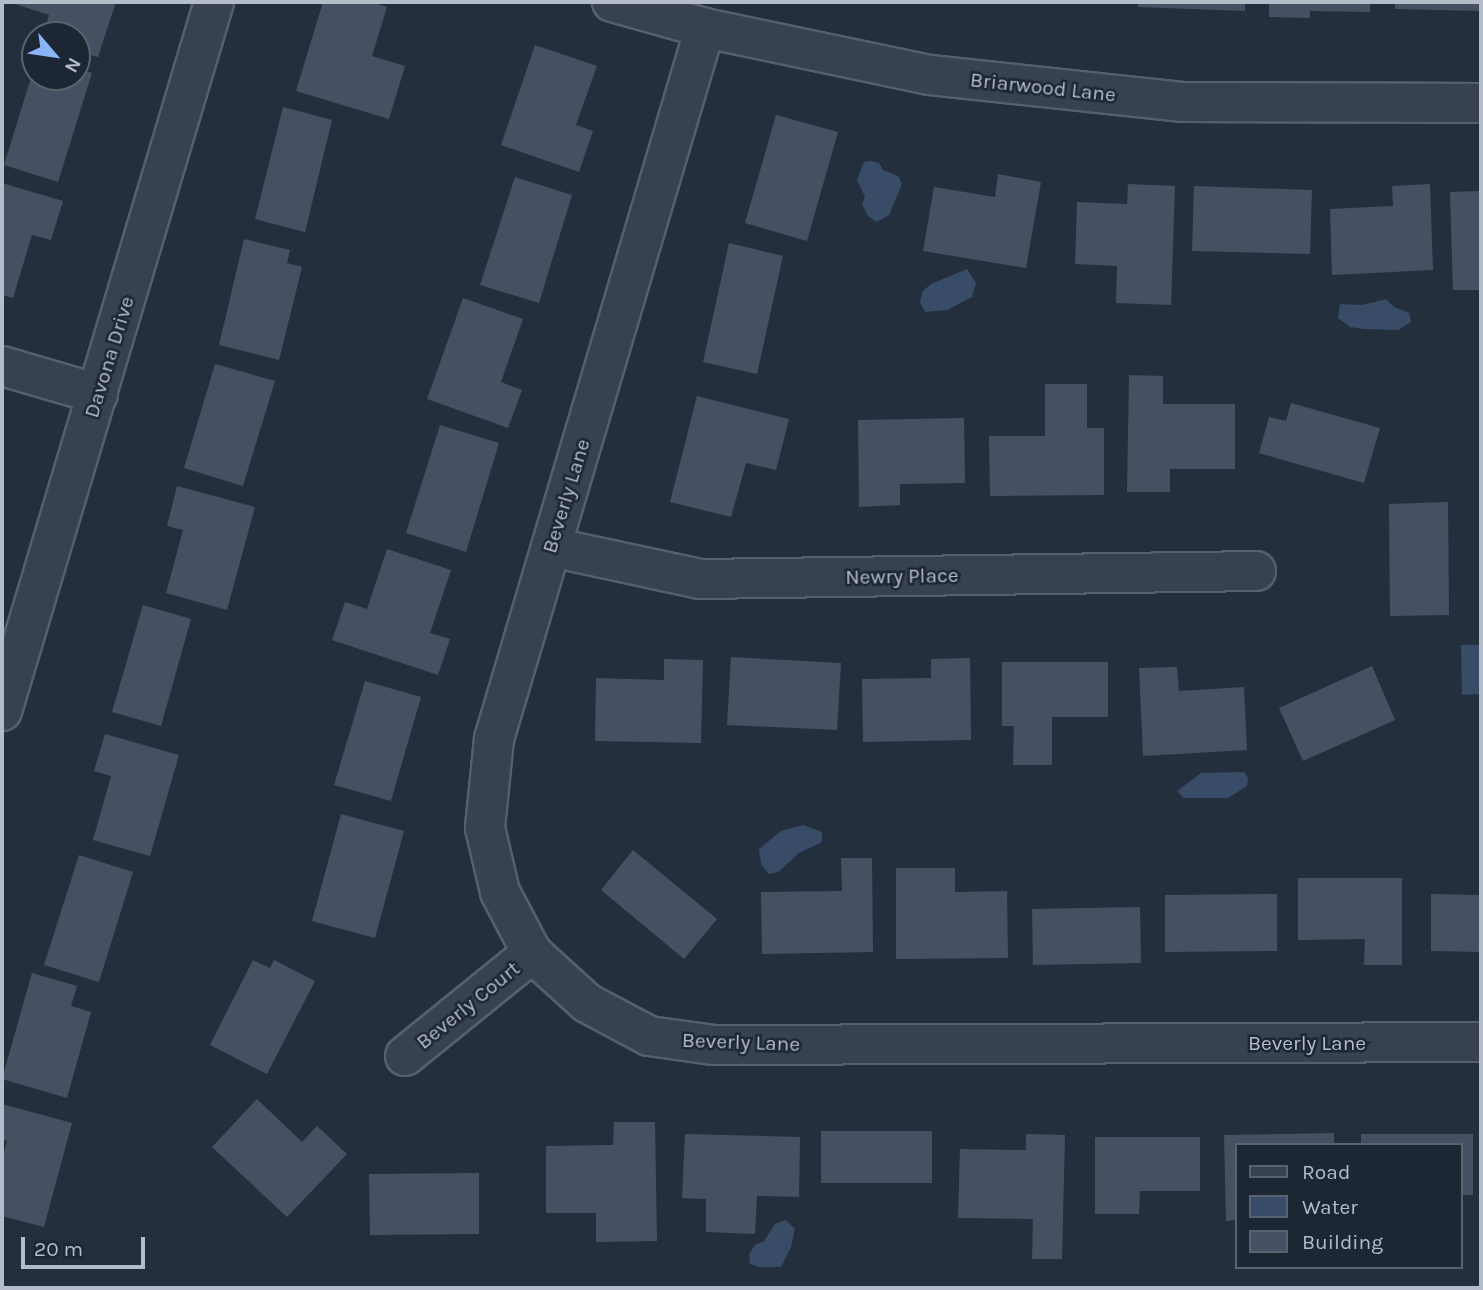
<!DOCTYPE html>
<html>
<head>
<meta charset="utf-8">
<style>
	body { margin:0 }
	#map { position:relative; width:1483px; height:1290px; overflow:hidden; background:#242f3e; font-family:Karla,sans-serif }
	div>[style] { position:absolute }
	.water>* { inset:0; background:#394c67 }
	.building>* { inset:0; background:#455162 }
	.roads { filter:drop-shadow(2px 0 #565f6c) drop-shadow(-2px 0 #565f6c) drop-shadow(0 2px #565f6c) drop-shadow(0 -2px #565f6c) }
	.minor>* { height:38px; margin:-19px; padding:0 19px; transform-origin:19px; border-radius:19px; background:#38414e }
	span { translate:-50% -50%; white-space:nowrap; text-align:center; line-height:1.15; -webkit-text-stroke:5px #1d2633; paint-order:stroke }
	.street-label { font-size:21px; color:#b4bcc9 }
	.frame { position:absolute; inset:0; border:4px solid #b4bcc9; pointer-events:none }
	.legend { position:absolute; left:1235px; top:1143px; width:228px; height:126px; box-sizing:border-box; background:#1d2633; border:2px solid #59626f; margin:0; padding:9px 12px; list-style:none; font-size:21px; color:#b4bcc9 }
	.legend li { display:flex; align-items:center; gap:14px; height:35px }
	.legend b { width:35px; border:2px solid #59626f }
	.north { position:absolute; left:21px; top:21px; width:70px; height:70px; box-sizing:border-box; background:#1d2633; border:2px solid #59626f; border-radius:50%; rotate:119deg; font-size:19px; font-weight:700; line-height:28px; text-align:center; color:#b4bcc9 }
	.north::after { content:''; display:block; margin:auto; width:24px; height:32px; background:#8ab4f8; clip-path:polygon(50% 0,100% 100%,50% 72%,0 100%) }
	.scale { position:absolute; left:21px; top:1237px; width:124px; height:32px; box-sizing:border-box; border:4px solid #b4bcc9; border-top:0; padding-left:9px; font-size:21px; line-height:24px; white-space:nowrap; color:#b4bcc9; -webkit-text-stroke:5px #1d2633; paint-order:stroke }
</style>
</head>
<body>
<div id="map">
	<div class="water">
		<i style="clip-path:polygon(870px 161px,879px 163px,883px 170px,898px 176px,902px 184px,889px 215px,877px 222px,868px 216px,862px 204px,865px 197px,857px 180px,864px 162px)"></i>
		<i style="clip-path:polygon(967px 269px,976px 283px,972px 297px,947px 310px,925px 312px,920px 302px,923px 291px,931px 284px)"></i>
		<i style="clip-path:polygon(1386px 299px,1394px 307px,1409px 313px,1411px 322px,1398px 330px,1364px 329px,1350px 327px,1338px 318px,1340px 304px,1362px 305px)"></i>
		<i style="clip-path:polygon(1461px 645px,1481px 645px,1481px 694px,1462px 695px)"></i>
		<i style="clip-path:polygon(1244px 772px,1248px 778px,1247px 786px,1228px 798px,1184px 798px,1177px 791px,1201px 773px)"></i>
		<i style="clip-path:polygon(803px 825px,822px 832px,822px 842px,799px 853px,778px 872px,769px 874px,761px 864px,759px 849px,781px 831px)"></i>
		<i style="clip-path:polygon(786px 1220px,795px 1229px,791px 1247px,781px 1267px,759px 1267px,750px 1264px,749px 1254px,755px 1245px,764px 1241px,775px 1224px)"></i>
	</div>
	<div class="building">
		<i style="clip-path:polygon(9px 2px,116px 2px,98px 57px,77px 51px,77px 35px,61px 35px,45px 28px,49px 15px)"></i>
		<i style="clip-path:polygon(323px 2px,371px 2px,387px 7px,372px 56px,405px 66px,389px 119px,296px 91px)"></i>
		<i style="clip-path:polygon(1138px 2px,1245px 2px,1245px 11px,1138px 7px)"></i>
		<i style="clip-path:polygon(1269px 2px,1370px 2px,1370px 12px,1310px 11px,1310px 18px,1269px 17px)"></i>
		<i style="clip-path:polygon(1395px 2px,1481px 2px,1481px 11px,1395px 9px)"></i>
		<i style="clip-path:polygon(535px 45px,597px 66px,576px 125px,593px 131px,579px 172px,501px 145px)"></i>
		<i style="clip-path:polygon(34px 68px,35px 77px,77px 77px,77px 68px,92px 73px,58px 182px,4px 165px)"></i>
		<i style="clip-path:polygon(283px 107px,332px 120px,305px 232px,255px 219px)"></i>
		<i style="clip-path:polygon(776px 115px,838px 132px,807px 241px,745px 223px)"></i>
		<i style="clip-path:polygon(998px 174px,1041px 182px,1026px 268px,923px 251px,934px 187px,995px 197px)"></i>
		<i style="clip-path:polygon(515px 177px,572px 195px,539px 303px,480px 285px)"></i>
		<i style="clip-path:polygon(2px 183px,63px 201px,51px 240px,32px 235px,13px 298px,2px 295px)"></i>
		<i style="clip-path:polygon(1128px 184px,1175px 186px,1171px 305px,1116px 303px,1117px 266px,1075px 264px,1077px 202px,1127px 204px)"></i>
		<i style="clip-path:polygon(1430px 184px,1433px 270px,1332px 275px,1330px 209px,1393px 206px,1392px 186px)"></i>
		<i style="clip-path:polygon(1194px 186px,1312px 190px,1310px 254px,1192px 251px)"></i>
		<i style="clip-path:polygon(1481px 191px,1481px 290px,1453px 290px,1450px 192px)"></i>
		<i style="clip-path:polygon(244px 239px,290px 250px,287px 263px,302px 267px,279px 360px,219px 345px)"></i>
		<i style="clip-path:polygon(729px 243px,783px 256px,757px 374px,703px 362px)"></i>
		<i style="clip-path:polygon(463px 298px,523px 319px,501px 382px,522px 390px,508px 428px,427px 399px)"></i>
		<i style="clip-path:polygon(215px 364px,275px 381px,243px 486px,184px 468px)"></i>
		<i style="clip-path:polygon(1129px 375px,1163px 376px,1163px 404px,1235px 404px,1235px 469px,1170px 469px,1170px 492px,1127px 492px)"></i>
		<i style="clip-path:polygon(1045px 384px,1087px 384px,1087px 428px,1104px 428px,1104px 495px,990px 496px,989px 436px,1045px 436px)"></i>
		<i style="clip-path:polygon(697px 396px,789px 419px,776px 470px,746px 463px,731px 517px,670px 502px)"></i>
		<i style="clip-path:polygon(1291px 403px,1380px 428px,1364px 483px,1259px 453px,1269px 417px,1286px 421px)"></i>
		<i style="clip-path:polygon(964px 418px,965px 483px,900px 484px,900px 505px,859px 507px,858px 420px)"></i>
		<i style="clip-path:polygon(440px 425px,499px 443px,466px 552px,406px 533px)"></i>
		<i style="clip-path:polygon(177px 486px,255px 507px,227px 610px,166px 593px,183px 530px,167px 526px)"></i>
		<i style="clip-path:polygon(1448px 502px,1449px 615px,1390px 616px,1389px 504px)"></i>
		<i style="clip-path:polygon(387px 549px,451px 570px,430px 633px,450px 639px,438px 675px,332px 640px,345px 602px,367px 609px)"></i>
		<i style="clip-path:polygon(143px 605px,191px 619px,161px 726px,112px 712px)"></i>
		<i style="clip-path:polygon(731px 657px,841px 663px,837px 730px,727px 725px)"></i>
		<i style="clip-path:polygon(970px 658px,971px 740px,863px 742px,862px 679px,931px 678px,931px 659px)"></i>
		<i style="clip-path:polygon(664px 659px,703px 660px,701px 743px,595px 741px,596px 678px,664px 680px)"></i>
		<i style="clip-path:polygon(1002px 662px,1108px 662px,1108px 717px,1052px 717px,1052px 765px,1013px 765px,1014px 726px,1002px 726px)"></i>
		<i style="clip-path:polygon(1372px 666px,1395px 720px,1303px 761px,1279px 708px)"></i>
		<i style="clip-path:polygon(1177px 667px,1179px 691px,1244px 687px,1247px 750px,1143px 756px,1139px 668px)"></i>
		<i style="clip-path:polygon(365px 681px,421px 697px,391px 801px,334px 785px)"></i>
		<i style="clip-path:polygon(105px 734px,179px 755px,150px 856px,93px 840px,111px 776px,94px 771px)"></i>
		<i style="clip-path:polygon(341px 814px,404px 831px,375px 938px,312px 921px)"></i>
		<i style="clip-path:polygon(633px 850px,717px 919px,684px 959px,601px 890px)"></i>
		<i style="clip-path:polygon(79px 855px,133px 872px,99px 982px,44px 965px)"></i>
		<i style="clip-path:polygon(841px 858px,872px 858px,873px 952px,762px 954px,761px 892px,842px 891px)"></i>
		<i style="clip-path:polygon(896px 868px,955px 868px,955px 892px,1007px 891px,1008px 958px,896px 959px)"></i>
		<i style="clip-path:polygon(1298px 878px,1402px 878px,1402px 965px,1364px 965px,1365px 939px,1298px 940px)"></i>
		<i style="clip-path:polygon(1277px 894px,1277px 951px,1165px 952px,1165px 895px)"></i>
		<i style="clip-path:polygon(1431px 894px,1481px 895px,1481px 952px,1431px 951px)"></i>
		<i style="clip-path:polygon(1140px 907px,1141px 963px,1033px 965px,1032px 909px)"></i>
		<i style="clip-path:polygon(253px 960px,270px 968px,274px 960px,315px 981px,267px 1074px,210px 1045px)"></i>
		<i style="clip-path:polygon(32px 973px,77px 986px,71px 1006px,91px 1012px,67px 1098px,2px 1079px)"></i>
		<i style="clip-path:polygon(257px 1099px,302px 1142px,317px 1126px,347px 1154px,287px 1217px,212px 1147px)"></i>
		<i style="clip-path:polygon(2px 1104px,72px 1123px,44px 1227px,2px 1216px,2px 1160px,7px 1141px,2px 1140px)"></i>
		<i style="clip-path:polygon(614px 1122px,655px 1122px,657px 1241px,596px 1242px,596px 1213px,546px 1213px,546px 1146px,613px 1145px)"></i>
		<i style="clip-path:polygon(821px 1131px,932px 1131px,932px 1183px,821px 1183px)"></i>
		<i style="clip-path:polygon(1334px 1133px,1334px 1145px,1236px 1145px,1236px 1220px,1226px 1221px,1224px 1135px)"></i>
		<i style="clip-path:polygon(685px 1134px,800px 1137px,799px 1197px,757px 1196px,755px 1234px,706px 1232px,706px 1199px,682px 1198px)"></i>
		<i style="clip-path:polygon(1026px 1134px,1065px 1135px,1062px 1259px,1032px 1259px,1033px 1219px,958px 1218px,960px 1149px,1026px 1150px)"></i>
		<i style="clip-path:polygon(1361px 1134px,1473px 1134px,1473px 1195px,1460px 1195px,1460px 1145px,1361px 1145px)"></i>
		<i style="clip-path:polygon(1095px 1137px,1200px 1137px,1200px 1191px,1140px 1191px,1139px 1214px,1095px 1214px)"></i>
		<i style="clip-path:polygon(479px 1173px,479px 1234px,370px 1235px,369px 1174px)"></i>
	</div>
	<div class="roads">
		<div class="minor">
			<i style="left:612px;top:2px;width:97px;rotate:15.6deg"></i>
			<i style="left:705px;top:28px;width:230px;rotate:11.8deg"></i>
			<i style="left:930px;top:75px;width:253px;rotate:6.1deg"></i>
			<i style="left:1182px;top:102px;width:299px;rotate:0.2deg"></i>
			<i style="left:705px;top:28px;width:742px;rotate:106.53deg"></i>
			<i style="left:494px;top:739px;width:89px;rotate:95.8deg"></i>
			<i style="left:485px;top:828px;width:66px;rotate:76.8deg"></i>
			<i style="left:500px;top:892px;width:69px;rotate:62.3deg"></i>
			<i style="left:532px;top:953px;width:74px;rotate:42.3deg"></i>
			<i style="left:587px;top:1003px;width:70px;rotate:28deg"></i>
			<i style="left:649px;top:1036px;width:66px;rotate:7.9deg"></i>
			<i style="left:714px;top:1045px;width:767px;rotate:-0.22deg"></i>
			<i style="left:2px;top:366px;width:100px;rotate:16.3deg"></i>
			<i style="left:551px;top:547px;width:152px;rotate:12.1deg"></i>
			<i style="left:700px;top:579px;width:556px;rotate:-0.82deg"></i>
			<i style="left:2px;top:711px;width:740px;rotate:-73.35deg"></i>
			<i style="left:405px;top:1056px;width:164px;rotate:-39deg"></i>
		</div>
	</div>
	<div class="street-label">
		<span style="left:1043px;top:87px;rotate:6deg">Briarwood Lane</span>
		<span style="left:109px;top:357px;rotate:-73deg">Davona Drive</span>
		<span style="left:566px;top:496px;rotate:-73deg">Beverly Lane</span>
		<span style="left:902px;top:576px;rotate:-1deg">Newry Place</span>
		<span style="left:468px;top:1005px;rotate:-39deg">Beverly Court</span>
		<span style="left:741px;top:1042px;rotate:2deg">Beverly Lane</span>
		<span style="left:1307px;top:1043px">Beverly Lane</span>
	</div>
	<div class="frame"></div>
	<ul class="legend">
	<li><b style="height:9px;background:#38414e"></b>Road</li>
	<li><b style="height:19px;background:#394c67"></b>Water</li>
	<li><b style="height:19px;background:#455162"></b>Building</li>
	</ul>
	<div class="north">N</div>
	<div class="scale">20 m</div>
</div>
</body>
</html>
